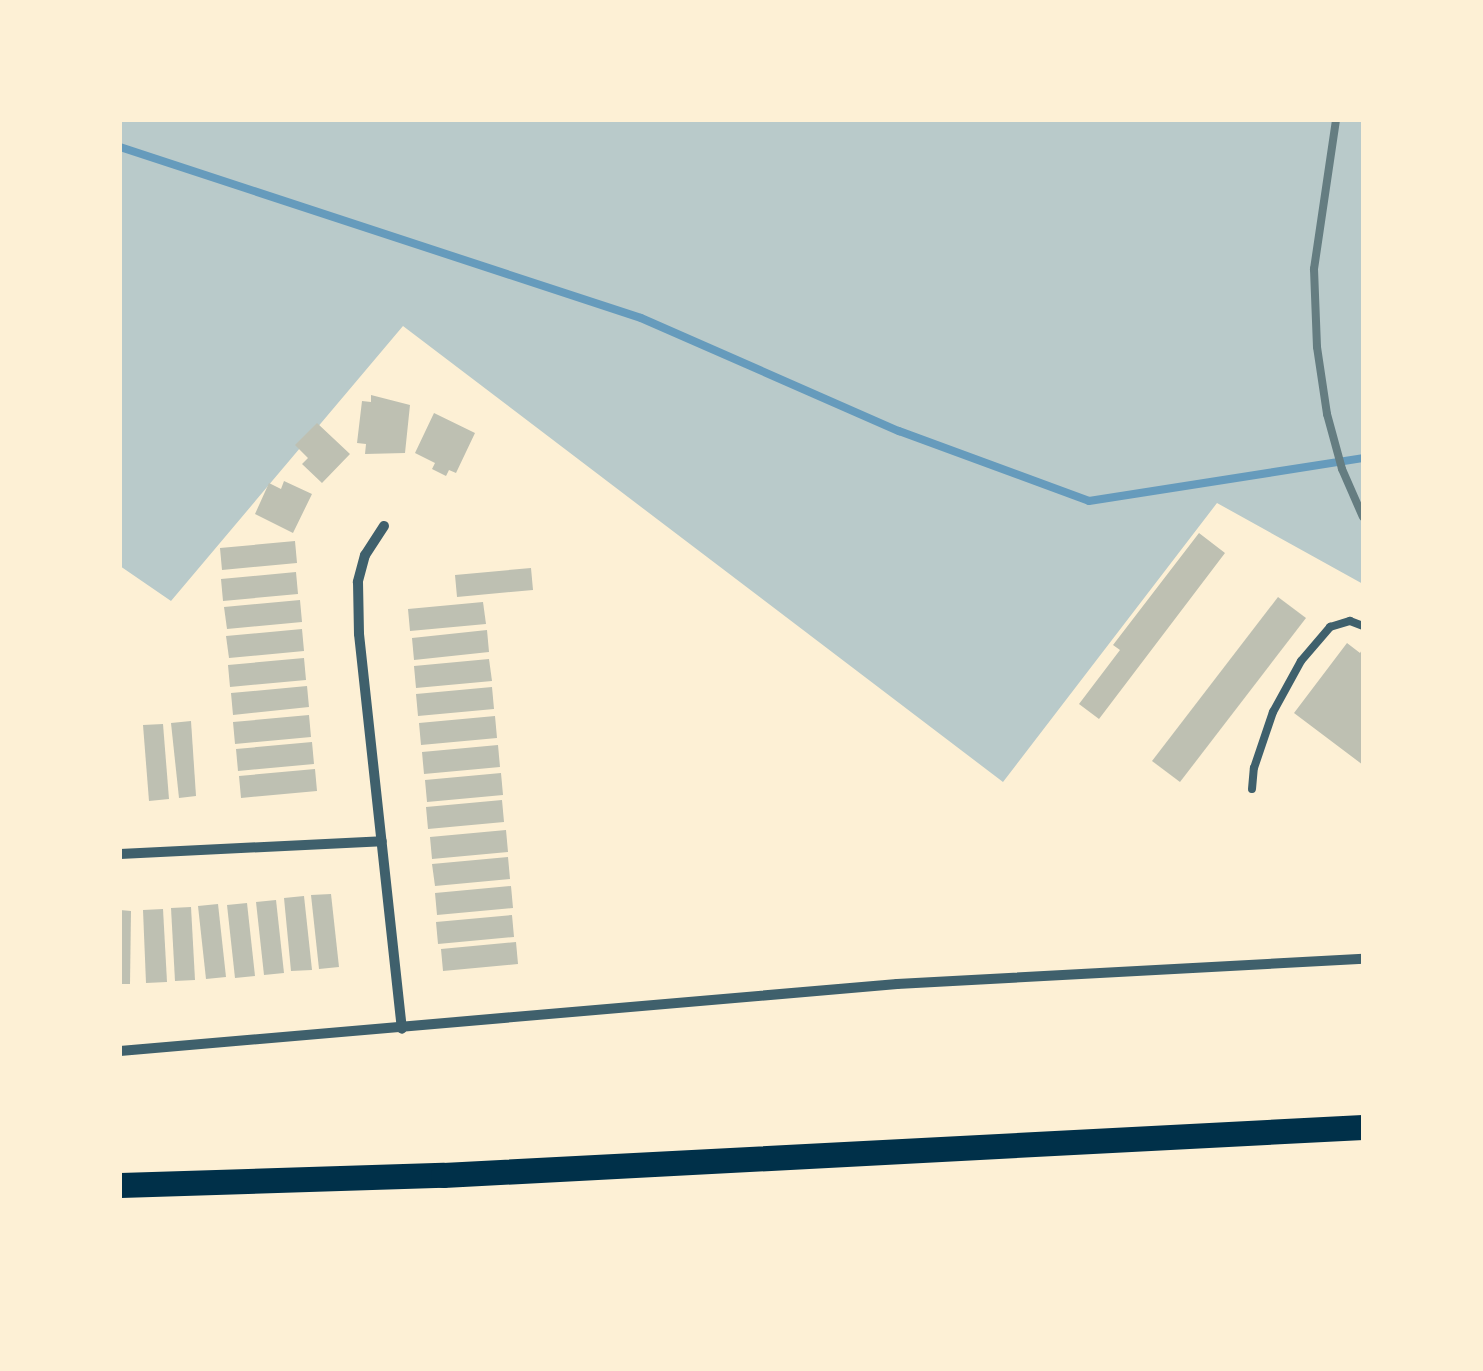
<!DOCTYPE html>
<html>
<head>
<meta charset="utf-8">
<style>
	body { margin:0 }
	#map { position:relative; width:1483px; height:1371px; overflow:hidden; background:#fdf0d5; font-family:Overpass,sans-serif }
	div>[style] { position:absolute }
	.green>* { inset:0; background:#b9caca }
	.stream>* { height:8px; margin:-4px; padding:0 4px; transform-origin:4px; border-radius:4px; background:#669bbc }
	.building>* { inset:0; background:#bec0b2 }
	.service>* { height:8px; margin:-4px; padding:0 4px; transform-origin:4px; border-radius:4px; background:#3f606c }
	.minor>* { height:10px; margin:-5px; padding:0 5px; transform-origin:5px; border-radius:5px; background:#3f606c }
	.trunk>* { height:25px; margin:-12.5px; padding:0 12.5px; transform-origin:12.5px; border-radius:12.5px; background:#003049 }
	.rail>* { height:8px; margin:-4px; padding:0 4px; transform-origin:4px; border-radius:4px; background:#657d81 }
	span { translate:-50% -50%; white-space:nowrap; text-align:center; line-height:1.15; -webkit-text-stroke:10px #fdf0d5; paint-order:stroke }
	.frame { position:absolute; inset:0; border:122px solid #fdf0d5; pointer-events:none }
</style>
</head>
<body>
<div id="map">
	<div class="green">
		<i style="clip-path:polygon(120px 120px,1363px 120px,1363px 584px,1217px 503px,1003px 782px,403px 326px,171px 601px,120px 566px)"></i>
	</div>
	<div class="stream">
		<i style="left:120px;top:147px;width:548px;rotate:18.17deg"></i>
		<i style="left:641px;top:318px;width:282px;rotate:23.7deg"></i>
		<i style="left:899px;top:431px;width:202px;rotate:20.2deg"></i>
		<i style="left:1089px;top:501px;width:277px;rotate:-8.9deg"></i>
	</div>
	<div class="building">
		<i style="clip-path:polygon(371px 395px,410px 405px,405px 453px,365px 454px,366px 444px,357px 443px,362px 401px,371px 402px)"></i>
		<i style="clip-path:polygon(434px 413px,475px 433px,456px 473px,449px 470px,446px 476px,432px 469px,435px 463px,415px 453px)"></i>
		<i style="clip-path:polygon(317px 423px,350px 454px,322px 483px,302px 464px,308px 458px,295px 445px)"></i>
		<i style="clip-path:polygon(284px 481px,312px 494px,293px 533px,255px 514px,269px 483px,281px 489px)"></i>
		<i style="clip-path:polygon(1199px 533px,1225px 553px,1099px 719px,1079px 704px,1120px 650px,1113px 645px)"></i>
		<i style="clip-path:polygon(295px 541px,297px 563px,222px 570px,220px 548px)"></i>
		<i style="clip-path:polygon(531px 568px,533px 590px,457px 597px,455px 575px)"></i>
		<i style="clip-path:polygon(296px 572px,298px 594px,223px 601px,221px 579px)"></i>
		<i style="clip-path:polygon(1278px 597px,1306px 618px,1180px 782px,1152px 761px)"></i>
		<i style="clip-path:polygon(300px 600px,302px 622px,227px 629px,224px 607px)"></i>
		<i style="clip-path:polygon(483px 602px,486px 624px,410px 631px,408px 609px)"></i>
		<i style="clip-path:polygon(302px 629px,304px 651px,229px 658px,226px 636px)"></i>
		<i style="clip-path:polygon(487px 630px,489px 652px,414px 660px,412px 638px)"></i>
		<i style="clip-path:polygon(1347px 643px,1360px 653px,1363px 648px,1363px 765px,1294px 713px)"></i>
		<i style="clip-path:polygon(304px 658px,306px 680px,230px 687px,228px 665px)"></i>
		<i style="clip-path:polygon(489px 659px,492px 681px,416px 688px,414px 666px)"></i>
		<i style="clip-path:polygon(307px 686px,309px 707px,233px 715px,231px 693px)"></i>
		<i style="clip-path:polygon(492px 687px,494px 709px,418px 716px,416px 694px)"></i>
		<i style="clip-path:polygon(309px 715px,311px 737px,235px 744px,233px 722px)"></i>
		<i style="clip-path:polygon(495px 716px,497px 738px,421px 745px,419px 723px)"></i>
		<i style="clip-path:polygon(191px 721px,196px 796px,179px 798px,171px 723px)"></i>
		<i style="clip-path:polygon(163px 724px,169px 799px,149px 801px,143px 725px)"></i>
		<i style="clip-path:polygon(312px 742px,314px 764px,238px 771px,236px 749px)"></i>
		<i style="clip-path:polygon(498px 745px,500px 767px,424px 774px,422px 752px)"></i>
		<i style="clip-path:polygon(315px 769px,317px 791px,241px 798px,239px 776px)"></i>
		<i style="clip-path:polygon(501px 773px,503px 795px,427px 802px,425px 780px)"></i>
		<i style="clip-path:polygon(502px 800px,504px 822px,428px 829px,426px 807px)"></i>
		<i style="clip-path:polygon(506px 830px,508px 852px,432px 859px,430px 837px)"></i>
		<i style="clip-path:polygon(508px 857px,510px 879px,435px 886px,432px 864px)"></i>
		<i style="clip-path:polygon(511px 886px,513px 908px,437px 915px,435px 893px)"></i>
		<i style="clip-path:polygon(331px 894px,339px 967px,319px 969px,311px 895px)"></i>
		<i style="clip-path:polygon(304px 896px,312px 970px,291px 971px,284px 898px)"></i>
		<i style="clip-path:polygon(276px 900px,284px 973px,264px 975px,256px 902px)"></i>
		<i style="clip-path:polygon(247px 903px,255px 976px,235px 978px,227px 905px)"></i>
		<i style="clip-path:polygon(218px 904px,226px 977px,206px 979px,198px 906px)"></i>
		<i style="clip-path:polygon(191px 907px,195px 980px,175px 981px,171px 908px)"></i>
		<i style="clip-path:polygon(163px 909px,167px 982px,146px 983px,143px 910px)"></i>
		<i style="clip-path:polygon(120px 910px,131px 911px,130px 984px,120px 984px)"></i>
		<i style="clip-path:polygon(512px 915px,514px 937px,438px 944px,436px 922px)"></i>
		<i style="clip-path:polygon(516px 942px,518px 964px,443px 971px,441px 949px)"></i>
	</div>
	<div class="service">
		<i style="left:1252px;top:789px;width:21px;rotate:-85deg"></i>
		<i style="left:1254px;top:768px;width:59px;rotate:-71.3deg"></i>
		<i style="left:1273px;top:712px;width:58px;rotate:-61.2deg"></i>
		<i style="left:1301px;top:661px;width:45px;rotate:-49.5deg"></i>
		<i style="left:1330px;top:627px;width:21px;rotate:-17deg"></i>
		<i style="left:1350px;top:621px;width:14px;rotate:21deg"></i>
	</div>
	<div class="minor">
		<i style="left:384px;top:526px;width:35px;rotate:123deg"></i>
		<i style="left:365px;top:555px;width:28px;rotate:105deg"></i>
		<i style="left:358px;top:582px;width:52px;rotate:88.9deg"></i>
		<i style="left:359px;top:634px;width:397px;rotate:83.8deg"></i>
		<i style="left:120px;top:854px;width:262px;rotate:-2.8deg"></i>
		<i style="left:120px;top:1051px;width:780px;rotate:-4.93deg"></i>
		<i style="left:897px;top:984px;width:467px;rotate:-3.1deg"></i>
	</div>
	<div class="trunk">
		<i style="left:120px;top:1185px;width:323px;rotate:-1.8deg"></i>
		<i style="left:443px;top:1175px;width:921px;rotate:-2.99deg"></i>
	</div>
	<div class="rail">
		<i style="left:1336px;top:120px;width:151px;rotate:98.4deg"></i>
		<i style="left:1314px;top:269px;width:78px;rotate:87.8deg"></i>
		<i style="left:1317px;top:347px;width:68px;rotate:81.5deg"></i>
		<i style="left:1327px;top:414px;width:57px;rotate:74.7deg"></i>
		<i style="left:1342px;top:469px;width:52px;rotate:66.4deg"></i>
	</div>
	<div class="frame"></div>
</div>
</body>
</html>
